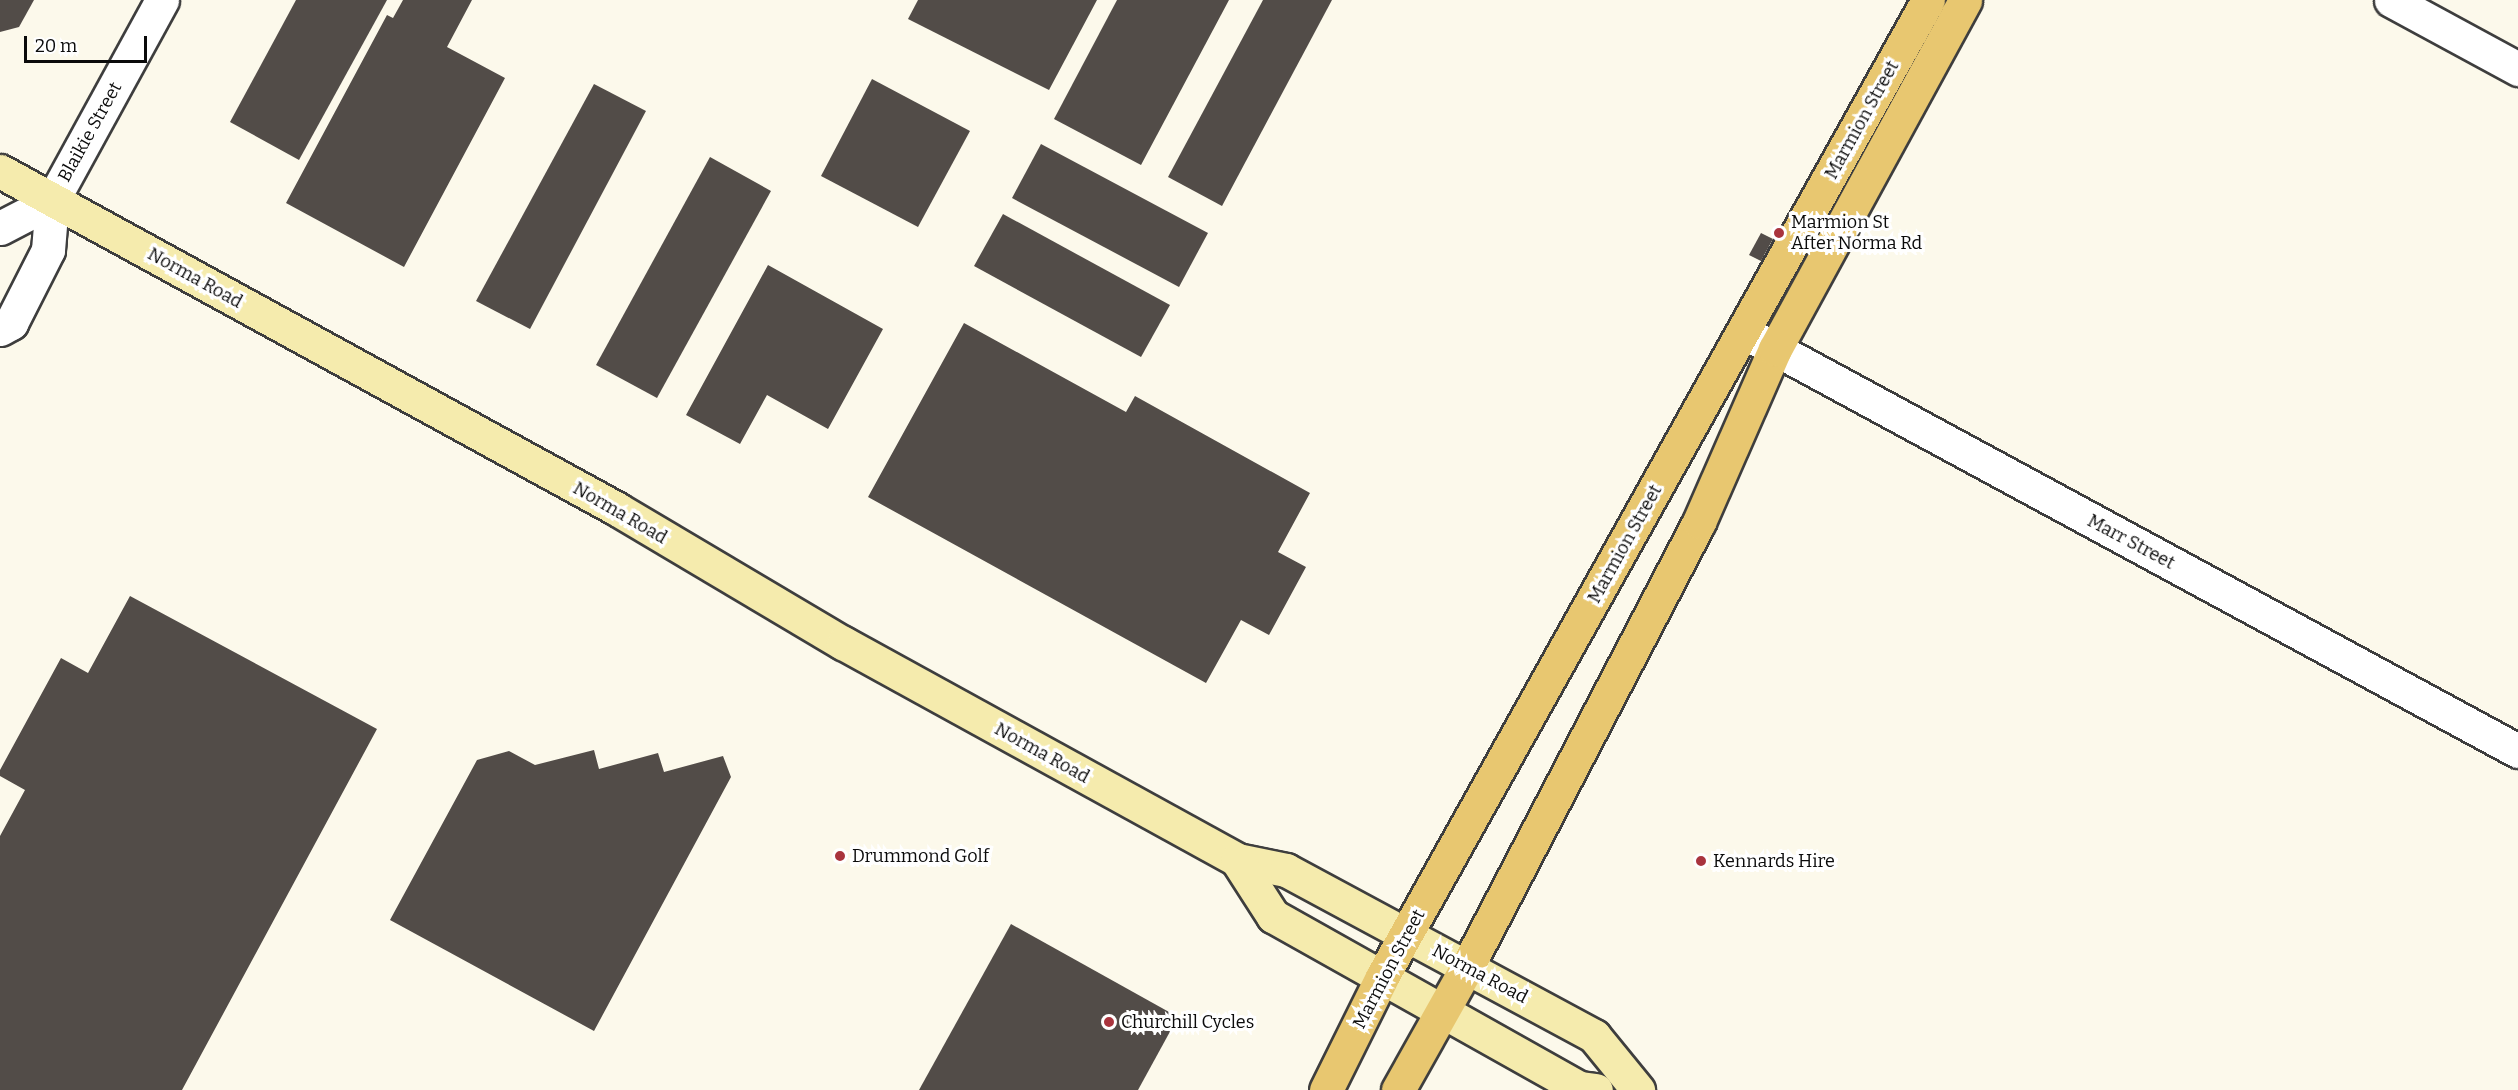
<!DOCTYPE html>
<html>
<head>
<meta charset="utf-8">
<style>
	body { margin:0 }
	#map { position:relative; width:2518px; height:1090px; overflow:hidden; background:#fcf9eb; font-family:Bitter,serif }
	div>[style] { position:absolute }
	.building>* { inset:0; background:#524c48 }
	.roads { filter:drop-shadow(2px 0 #3e3e3e) drop-shadow(-2px 0 #3e3e3e) drop-shadow(0 2px #3e3e3e) drop-shadow(0 -2px #3e3e3e) }
	.street>* { height:33px; margin:-16.5px; padding:0 16.5px; transform-origin:16.5px; border-radius:16.5px; background:#fff }
	.secondary>* { height:33px; margin:-16.5px; padding:0 16.5px; transform-origin:16.5px; border-radius:16.5px; background:#f5ebad }
	.primary>* { height:33px; margin:-16.5px; padding:0 16.5px; transform-origin:16.5px; border-radius:16.5px; background:#e8c770 }
	.dots>* { width:16px; height:16px; translate:-50% -50%; box-sizing:border-box; border:3px solid #fff; border-radius:50% }
	span { translate:-50% -50%; white-space:nowrap; text-align:center; line-height:1.15; -webkit-text-stroke:6px #fff; paint-order:stroke }
	.street-label { font-size:18px; color:#0b0b0b }
	.poi-label { font-size:18px; color:#0b0b0b }
	.left { translate:0 -50%; text-align:left }
	.scale { position:absolute; left:24px; top:36px; width:123px; height:27px; box-sizing:border-box; border:3px solid #0b0b0b; border-top:0; padding-left:8px; font-size:18px; line-height:21px; white-space:nowrap; color:#0b0b0b; -webkit-text-stroke:4px #fff; paint-order:stroke }
</style>
</head>
<body>
<div id="map">
	<div class="building">
		<i style="clip-path:polygon(0 0,34px 0,19px 27px,0 32px)"></i>
		<i style="clip-path:polygon(296px 0,387px 0,299px 160px,230px 122px)"></i>
		<i style="clip-path:polygon(403px 0,472px 0,447px 47px,505px 78px,404px 267px,286px 203px,387px 15px,393px 18px)"></i>
		<i style="clip-path:polygon(918px 0,1097px 0,1049px 90px,908px 19px)"></i>
		<i style="clip-path:polygon(1117px 0,1229px 0,1141px 165px,1054px 119px)"></i>
		<i style="clip-path:polygon(1263px 0,1332px 0,1222px 206px,1168px 177px)"></i>
		<i style="clip-path:polygon(872px 79px,970px 131px,918px 227px,821px 176px)"></i>
		<i style="clip-path:polygon(594px 84px,646px 111px,530px 329px,476px 301px)"></i>
		<i style="clip-path:polygon(1041px 144px,1208px 233px,1179px 287px,1012px 198px)"></i>
		<i style="clip-path:polygon(710px 157px,771px 191px,657px 398px,596px 365px)"></i>
		<i style="clip-path:polygon(1003px 214px,1170px 305px,1141px 357px,974px 266px)"></i>
		<i style="clip-path:polygon(1761px 233px,1773px 239px,1761px 261px,1749px 255px)"></i>
		<i style="clip-path:polygon(768px 265px,883px 329px,828px 429px,767px 395px,740px 444px,686px 415px)"></i>
		<i style="clip-path:polygon(964px 323px,1126px 412px,1135px 396px,1310px 493px,1278px 552px,1306px 567px,1269px 635px,1241px 620px,1206px 683px,868px 497px)"></i>
		<i style="clip-path:polygon(130px 596px,377px 729px,182px 1090px,0 1090px,0 836px,25px 790px,0 776px,0 770px,61px 658px,88px 673px)"></i>
		<i style="clip-path:polygon(594px 750px,599px 769px,658px 753px,664px 772px,723px 756px,731px 777px,594px 1031px,390px 920px,477px 760px,509px 751px,535px 765px)"></i>
		<i style="clip-path:polygon(1011px 924px,1178px 1017px,1138px 1090px,919px 1090px)"></i>
	</div>
	<div class="roads">
		<div class="street">
			<i style="left:2391px;top:0;width:145px;rotate:28.5deg"></i>
			<i style="left:0;top:228px;width:59px;rotate:-27.4deg"></i>
			<i style="left:0;top:329px;width:13px;rotate:-29deg"></i>
			<i style="left:11px;top:323px;width:82px;rotate:-63.1deg"></i>
			<i style="left:48px;top:250px;width:49px;rotate:-85.3deg"></i>
			<i style="left:52px;top:201px;width:229px;rotate:-61.3deg"></i>
			<i style="left:1744px;top:332px;width:880px;rotate:28.43deg"></i>
		</div>
		<div class="secondary">
			<i style="left:0;top:171px;width:704px;rotate:28.71deg"></i>
			<i style="left:617px;top:509px;width:263px;rotate:30.7deg"></i>
			<i style="left:843px;top:643px;width:450px;rotate:28.8deg"></i>
			<i style="left:1237px;top:860px;width:50px;rotate:11.5deg"></i>
			<i style="left:1286px;top:870px;width:350px;rotate:28.3deg"></i>
			<i style="left:1594px;top:1036px;width:70px;rotate:50.8deg"></i>
			<i style="left:1237px;top:860px;width:67px;rotate:57.3deg"></i>
			<i style="left:1273px;top:916px;width:351px;rotate:29.3deg"></i>
			<i style="left:1579px;top:1088px;width:17px;rotate:7deg"></i>
		</div>
		<div class="primary">
			<i style="left:1326px;top:1090px;width:126px;rotate:-63.6deg"></i>
			<i style="left:1382px;top:977px;width:1119px;rotate:-60.8deg"></i>
			<i style="left:1398px;top:1090px;width:141px;rotate:-60.7deg"></i>
			<i style="left:1467px;top:967px;width:502px;rotate:-62.46deg"></i>
			<i style="left:1699px;top:522px;width:189px;rotate:-66.3deg"></i>
			<i style="left:1775px;top:349px;width:397px;rotate:-61.4deg"></i>
		</div>
	</div>
	<div class="dots">
		<i style="left:1779px;top:233px;background:#a9343d"></i>
		<i style="left:840px;top:856px;background:#a9343d"></i>
		<i style="left:1701px;top:861px;background:#a9343d"></i>
		<i style="left:1109px;top:1022px;background:#a9343d"></i>
	</div>
	<div class="street-label">
		<span style="left:1862px;top:120px;rotate:-61deg">Marmion Street</span>
		<span style="left:90px;top:132px;rotate:-61deg">Blaikie Street</span>
		<span style="left:195px;top:278px;rotate:29deg">Norma Road</span>
		<span style="left:620px;top:513px;rotate:30deg">Norma Road</span>
		<span style="left:2131px;top:542px;rotate:28deg">Marr Street</span>
		<span style="left:1625px;top:544px;rotate:-61deg">Marmion Street</span>
		<span style="left:1042px;top:753px;rotate:29deg">Norma Road</span>
		<span style="left:1389px;top:969px;rotate:-62deg">Marmion Street</span>
		<span style="left:1480px;top:974px;rotate:28deg">Norma Road</span>
	</div>
	<div class="poi-label">
		<span class="left" style="left:1791px;top:233px">Marmion St<br>After Norma Rd</span>
		<span class="left" style="left:852px;top:856px">Drummond Golf</span>
		<span class="left" style="left:1713px;top:861px">Kennards Hire</span>
		<span class="left" style="left:1121px;top:1022px">Churchill Cycles</span>
	</div>
	<div class="scale">20 m</div>
</div>
</body>
</html>
